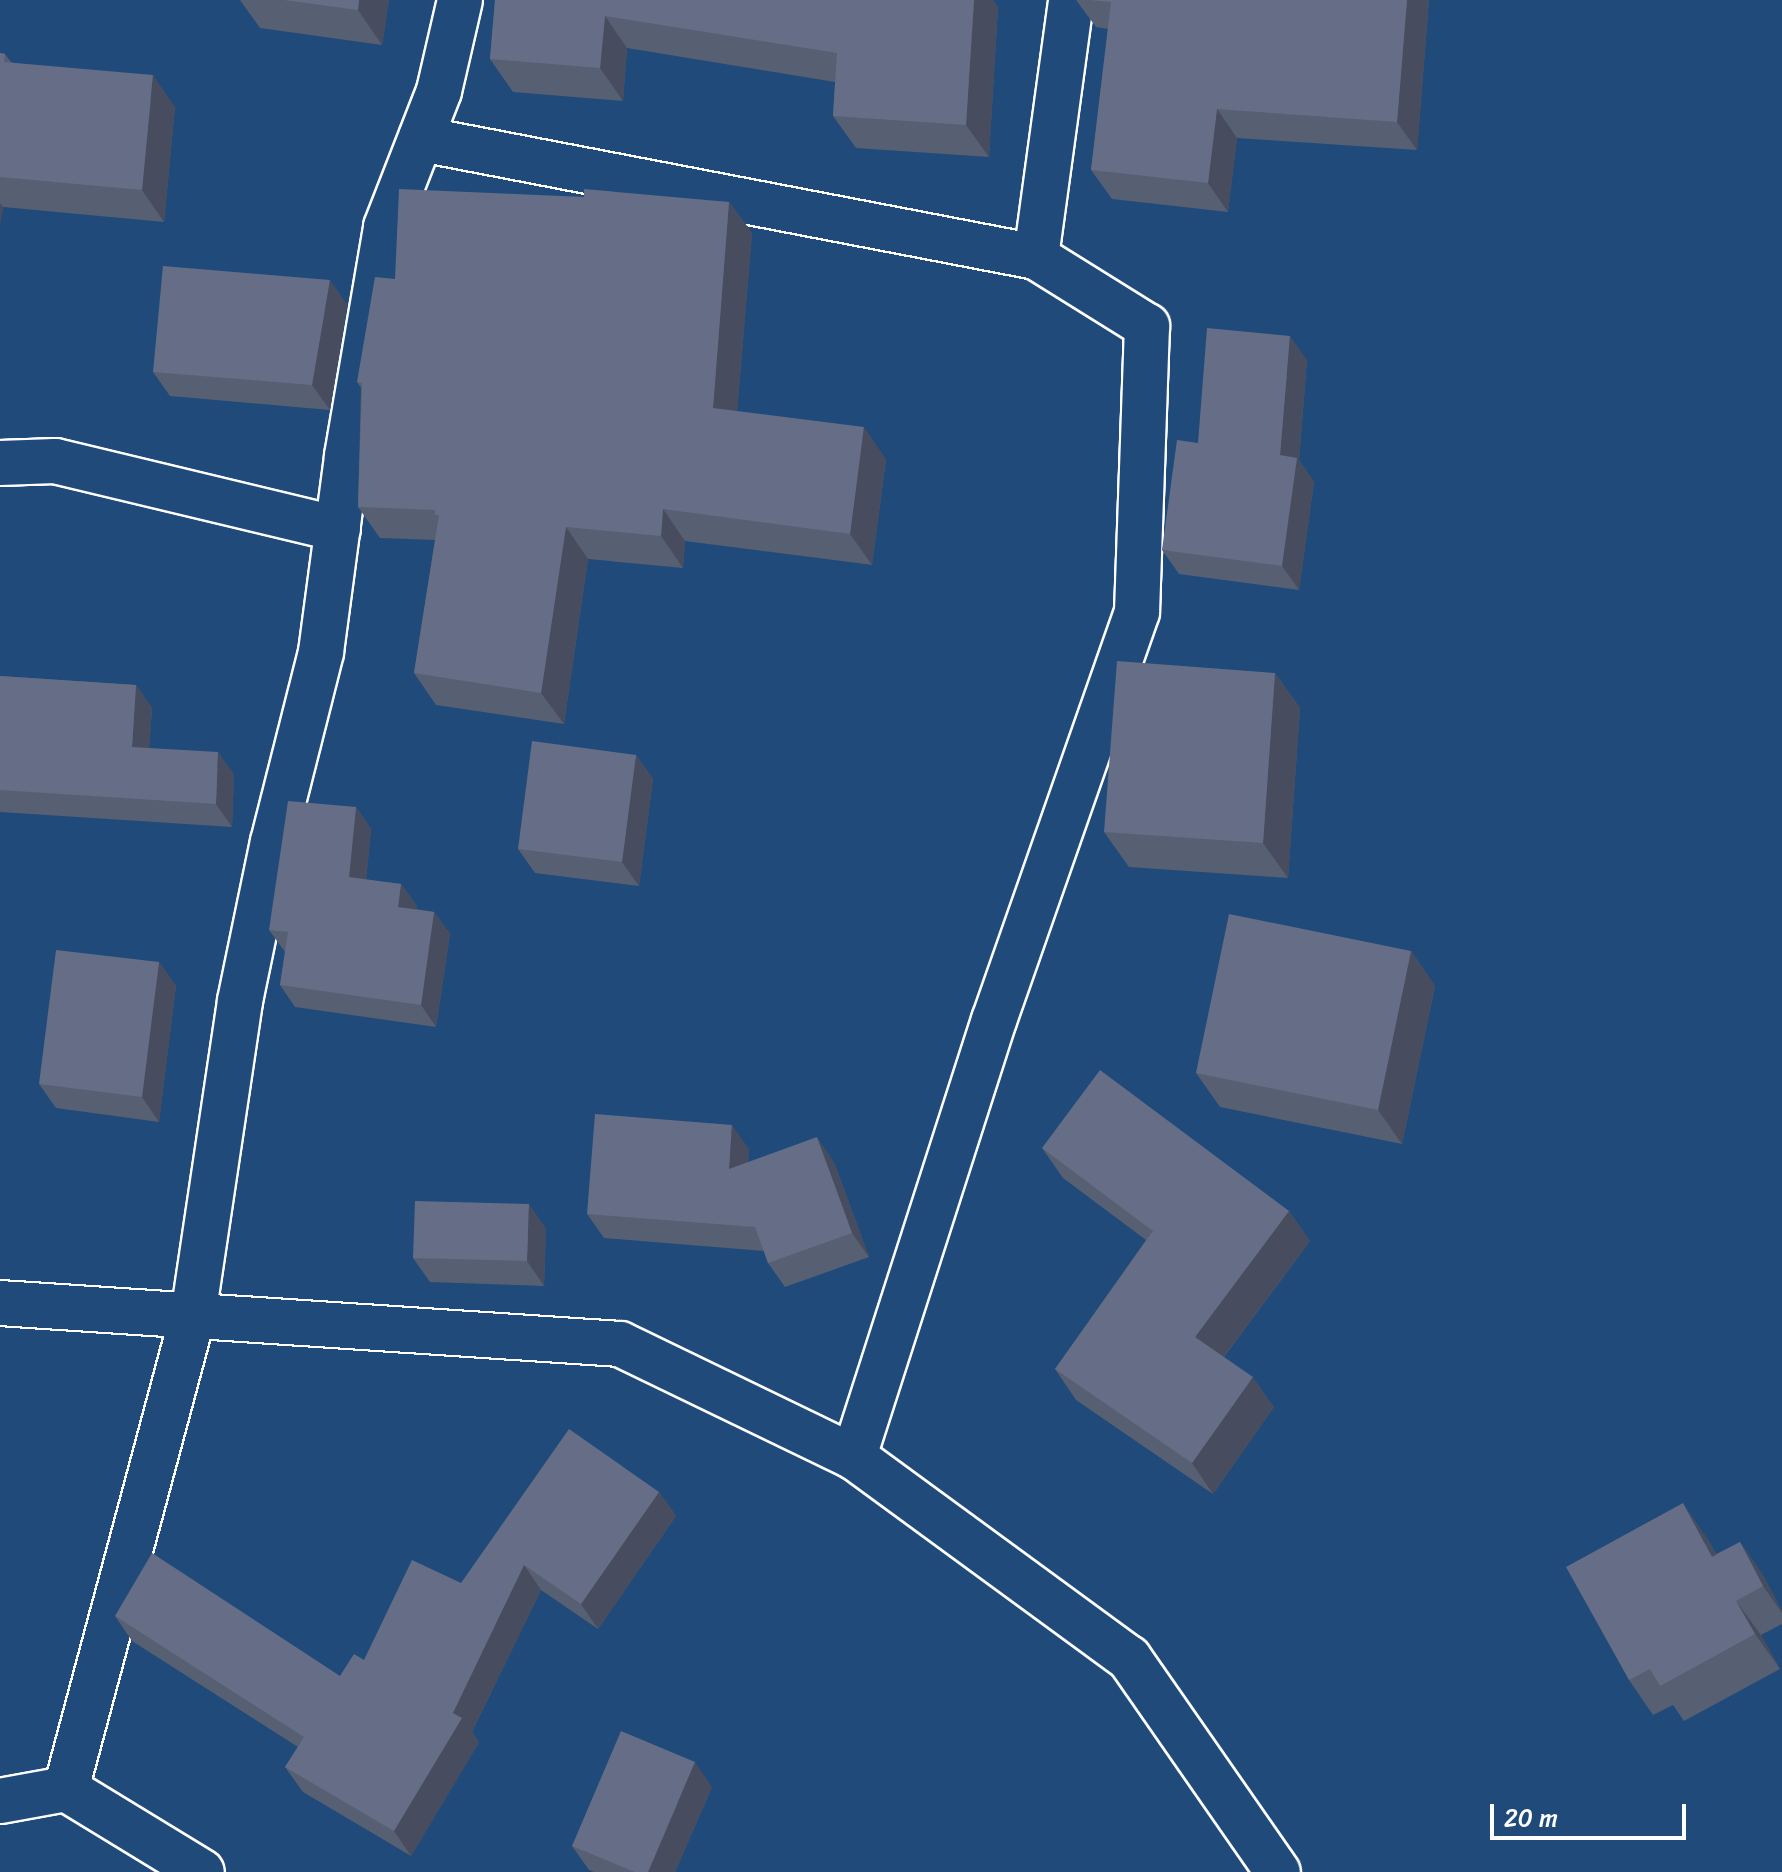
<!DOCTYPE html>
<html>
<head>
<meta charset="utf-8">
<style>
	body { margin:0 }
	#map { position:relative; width:1782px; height:1872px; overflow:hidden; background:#1f4a7a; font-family:Sriracha,sans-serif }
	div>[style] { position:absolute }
	.roads { filter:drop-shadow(2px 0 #fff) drop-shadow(-2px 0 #fff) drop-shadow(0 2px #fff) drop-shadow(0 -2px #fff) }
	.street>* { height:44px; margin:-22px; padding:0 22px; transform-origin:22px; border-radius:22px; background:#1f4a7a }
	.wall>* { inset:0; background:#575f73 }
	.shaded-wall>* { inset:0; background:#474d5e }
	.building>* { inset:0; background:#656e86 }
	span { translate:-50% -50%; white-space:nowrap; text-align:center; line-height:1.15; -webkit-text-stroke:6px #1f4a7a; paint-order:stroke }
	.scale { position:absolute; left:1490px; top:1804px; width:196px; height:36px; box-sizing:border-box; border:4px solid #fff; border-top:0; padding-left:10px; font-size:24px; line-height:28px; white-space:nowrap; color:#fff; -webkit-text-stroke:6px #1f4a7a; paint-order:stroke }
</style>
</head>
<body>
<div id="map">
	<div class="roads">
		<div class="street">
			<i style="left:421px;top:139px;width:626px;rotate:10.86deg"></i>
			<i style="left:1036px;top:257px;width:131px;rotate:31.9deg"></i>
			<i style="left:1147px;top:326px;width:286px;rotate:92deg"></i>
			<i style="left:1137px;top:612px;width:432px;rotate:109.3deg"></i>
			<i style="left:994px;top:1020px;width:459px;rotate:107.8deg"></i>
			<i style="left:1036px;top:257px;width:259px;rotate:-82.2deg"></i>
			<i style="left:0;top:463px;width:55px;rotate:-2.1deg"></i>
			<i style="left:55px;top:461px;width:291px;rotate:13.5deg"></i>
			<i style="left:0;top:1303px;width:621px;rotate:3.78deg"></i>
			<i style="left:620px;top:1344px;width:260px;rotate:25.8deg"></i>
			<i style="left:854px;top:1457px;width:341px;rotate:36.2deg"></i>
			<i style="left:1129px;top:1658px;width:261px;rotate:55.2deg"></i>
			<i style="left:66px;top:1789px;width:490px;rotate:-75deg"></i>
			<i style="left:193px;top:1316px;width:318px;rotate:-81.5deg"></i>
			<i style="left:240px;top:1001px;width:162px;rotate:-78.3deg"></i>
			<i style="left:273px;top:842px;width:196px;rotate:-75.8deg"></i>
			<i style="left:321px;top:652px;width:198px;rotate:-82.4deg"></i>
			<i style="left:347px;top:456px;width:232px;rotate:-80.3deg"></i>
			<i style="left:386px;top:227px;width:146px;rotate:-68.7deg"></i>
			<i style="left:439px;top:91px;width:93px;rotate:-77deg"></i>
			<i style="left:0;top:1801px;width:67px;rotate:-10.3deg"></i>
			<i style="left:66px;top:1789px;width:159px;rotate:31.4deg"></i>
		</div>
	</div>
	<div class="wall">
		<i style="clip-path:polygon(240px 0,389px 0,382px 45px,260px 28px)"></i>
		<i style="clip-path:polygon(495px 0,993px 0,998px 7px,989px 157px,856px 148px,833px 116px,835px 82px,627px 48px,623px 101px,513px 92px,490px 59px)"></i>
		<i style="clip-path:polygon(1076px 0,1429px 0,1417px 150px,1237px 138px,1228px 212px,1112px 199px,1091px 170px,1108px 29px,1096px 27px)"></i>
		<i style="clip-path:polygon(0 53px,5px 54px,11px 62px,175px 107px,164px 222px,3px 207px,0 223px)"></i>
		<i style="clip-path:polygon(584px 197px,729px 202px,752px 233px,737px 411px,886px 459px,872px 565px,685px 541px,683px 568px,588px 559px,564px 724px,436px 705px,414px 673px,435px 540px,380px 538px,358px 507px,361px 388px,357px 382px,395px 279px)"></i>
		<i style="clip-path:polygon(347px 304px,330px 410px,170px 396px,153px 372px)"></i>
		<i style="clip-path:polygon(1307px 360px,1299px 460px,1314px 482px,1299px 590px,1179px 574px,1162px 550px,1198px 443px)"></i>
		<i style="clip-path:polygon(1275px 673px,1300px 708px,1288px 878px,1129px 867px,1104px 832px)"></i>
		<i style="clip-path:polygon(0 676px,136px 685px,152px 708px,149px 748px,234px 774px,232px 827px,0 812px)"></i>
		<i style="clip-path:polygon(636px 755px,653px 779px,639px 886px,535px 873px,518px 849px)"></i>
		<i style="clip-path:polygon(356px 807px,371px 829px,366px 880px,401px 884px,417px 906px,416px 909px,434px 912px,450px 934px,436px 1027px,295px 1007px,280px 985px,285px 952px,269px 930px)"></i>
		<i style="clip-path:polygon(1411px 951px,1435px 986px,1402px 1144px,1220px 1107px,1196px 1073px)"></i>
		<i style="clip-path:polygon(159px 962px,176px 986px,159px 1122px,56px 1108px,39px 1084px)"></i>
		<i style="clip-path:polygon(1042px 1148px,1289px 1211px,1310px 1241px,1224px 1357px,1274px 1407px,1213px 1494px,1076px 1400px,1055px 1369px,1146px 1240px,1063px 1178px)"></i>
		<i style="clip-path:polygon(749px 1149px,748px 1162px,834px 1162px,869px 1257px,785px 1287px,768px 1263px,764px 1251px,604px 1238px,587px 1214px)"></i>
		<i style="clip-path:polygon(546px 1228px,544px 1286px,430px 1282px,413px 1258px)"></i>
		<i style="clip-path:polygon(659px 1492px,676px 1516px,598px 1629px,541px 1590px,472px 1732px,479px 1742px,411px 1856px,303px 1792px,285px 1767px,298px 1747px,132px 1641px,115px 1616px,340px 1676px,364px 1660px,461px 1583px)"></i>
		<i style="clip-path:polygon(1707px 1538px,1716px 1554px,1740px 1542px,1764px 1577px,1782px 1611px,1782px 1624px,1761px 1635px,1780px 1669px,1684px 1721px,1673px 1705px,1653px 1715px,1629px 1680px)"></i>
		<i style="clip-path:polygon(712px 1787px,675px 1872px,594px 1872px,589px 1870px,572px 1846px)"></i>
	</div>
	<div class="shaded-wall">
		<i style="clip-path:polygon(359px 0,389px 0,382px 45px,358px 10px)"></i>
		<i style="clip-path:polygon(974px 0,993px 0,998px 7px,989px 157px,966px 125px)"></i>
		<i style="clip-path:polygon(1407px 0,1429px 0,1417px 150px,1397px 122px)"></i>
		<i style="clip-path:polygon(605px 16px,627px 48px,623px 101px,600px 68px)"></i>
		<i style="clip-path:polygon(153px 75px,175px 107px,164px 222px,142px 190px)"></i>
		<i style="clip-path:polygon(1217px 109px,1237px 138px,1228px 212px,1208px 183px)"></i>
		<i style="clip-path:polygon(729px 202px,752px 233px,735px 439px,713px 408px)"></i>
		<i style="clip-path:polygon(0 203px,3px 207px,0 223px)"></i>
		<i style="clip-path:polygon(330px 280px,347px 304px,330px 410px,312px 385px)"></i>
		<i style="clip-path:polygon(1290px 336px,1307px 360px,1299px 460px,1314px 482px,1299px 590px,1282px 566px,1280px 455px)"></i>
		<i style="clip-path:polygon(864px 427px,886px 459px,872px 565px,850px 534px)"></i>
		<i style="clip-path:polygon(663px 509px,685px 541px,683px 568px,661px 536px)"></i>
		<i style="clip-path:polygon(566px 527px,588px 559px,564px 724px,541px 693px)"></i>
		<i style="clip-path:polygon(1275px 673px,1300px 708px,1288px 878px,1263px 843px)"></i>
		<i style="clip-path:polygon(136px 685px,152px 708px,148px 770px,132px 747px)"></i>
		<i style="clip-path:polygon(218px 752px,234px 774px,232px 827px,216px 804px)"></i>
		<i style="clip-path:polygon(636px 755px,653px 779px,639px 886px,622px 862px)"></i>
		<i style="clip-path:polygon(356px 807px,371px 829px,364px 899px,349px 877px)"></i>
		<i style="clip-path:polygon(401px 884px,417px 906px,413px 929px,398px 907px)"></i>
		<i style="clip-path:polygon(434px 912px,450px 934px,436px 1027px,421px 1005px)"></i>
		<i style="clip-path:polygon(1411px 951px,1435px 986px,1402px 1144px,1378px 1110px)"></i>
		<i style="clip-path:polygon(159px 962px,176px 986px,159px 1122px,142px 1097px)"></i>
		<i style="clip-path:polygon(732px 1125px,749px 1149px,746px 1193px,729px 1169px)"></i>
		<i style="clip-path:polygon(817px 1137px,834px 1162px,869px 1257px,852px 1233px)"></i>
		<i style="clip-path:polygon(529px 1204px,546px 1228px,544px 1286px,527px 1261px)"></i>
		<i style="clip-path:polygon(1289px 1211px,1310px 1241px,1216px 1367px,1195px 1337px)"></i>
		<i style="clip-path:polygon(1253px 1377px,1274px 1407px,1213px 1494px,1192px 1463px)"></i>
		<i style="clip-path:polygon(659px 1492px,676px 1516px,598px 1629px,581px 1604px)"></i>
		<i style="clip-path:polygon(1683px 1503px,1707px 1538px,1736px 1592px,1712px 1557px)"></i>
		<i style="clip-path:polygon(1740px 1542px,1764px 1577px,1782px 1611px,1782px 1613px,1763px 1586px)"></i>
		<i style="clip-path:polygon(524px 1565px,541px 1590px,472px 1732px,479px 1742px,411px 1856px,394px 1831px)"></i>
		<i style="clip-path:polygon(1736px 1601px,1761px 1635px,1780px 1669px,1755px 1634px)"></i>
		<i style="clip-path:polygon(695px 1762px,712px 1787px,675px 1872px,648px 1872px)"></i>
	</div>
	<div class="building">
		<i style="clip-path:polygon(284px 0,359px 0,358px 10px)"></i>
		<i style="clip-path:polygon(495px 0,974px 0,966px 125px,833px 116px,837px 53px,605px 16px,600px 68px,490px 59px)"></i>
		<i style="clip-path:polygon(1089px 0,1407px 0,1397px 122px,1217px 109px,1208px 183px,1091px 170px,1111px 2px)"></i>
		<i style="clip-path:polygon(0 53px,5px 54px,4px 62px,153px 75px,142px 190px,0 177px)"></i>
		<i style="clip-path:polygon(399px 189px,584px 197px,584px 189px,729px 202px,713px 408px,864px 427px,850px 534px,663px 509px,661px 536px,566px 527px,541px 693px,414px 673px,439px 515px,435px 515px,435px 510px,358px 507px,362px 383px,357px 382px,375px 277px,395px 279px)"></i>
		<i style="clip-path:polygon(163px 266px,330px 280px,312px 385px,153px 372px)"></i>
		<i style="clip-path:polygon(1207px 328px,1290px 336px,1280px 455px,1297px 458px,1282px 566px,1162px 550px,1177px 440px,1198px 443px)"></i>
		<i style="clip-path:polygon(1117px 661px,1275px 673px,1263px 843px,1104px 832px)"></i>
		<i style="clip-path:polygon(0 676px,136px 685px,132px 747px,218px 752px,216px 804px,0 790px)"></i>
		<i style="clip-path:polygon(532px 741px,636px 755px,622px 862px,518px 849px)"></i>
		<i style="clip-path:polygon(288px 801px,356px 807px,349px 877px,401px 884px,398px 907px,434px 912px,421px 1005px,280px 985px,288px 932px,269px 930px)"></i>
		<i style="clip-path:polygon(1229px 914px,1411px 951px,1378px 1110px,1196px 1073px)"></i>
		<i style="clip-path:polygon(56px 950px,159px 962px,142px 1097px,39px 1084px)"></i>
		<i style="clip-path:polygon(1100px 1070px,1289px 1211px,1195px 1337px,1253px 1377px,1192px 1463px,1055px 1369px,1153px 1231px,1042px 1148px)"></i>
		<i style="clip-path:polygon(595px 1114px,732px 1125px,729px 1169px,817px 1137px,852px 1233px,768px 1263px,755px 1227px,587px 1214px)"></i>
		<i style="clip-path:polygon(415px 1201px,529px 1204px,527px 1261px,413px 1258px)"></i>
		<i style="clip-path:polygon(569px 1429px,659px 1492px,581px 1604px,524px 1565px,453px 1713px,462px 1718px,394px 1831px,285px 1767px,304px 1737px,115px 1616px,152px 1553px,340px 1676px,354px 1654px,364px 1660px,412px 1560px,461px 1583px)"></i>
		<i style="clip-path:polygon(1683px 1503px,1712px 1557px,1740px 1542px,1763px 1586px,1736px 1601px,1755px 1634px,1660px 1686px,1650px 1669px,1629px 1680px,1566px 1567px)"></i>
		<i style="clip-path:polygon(621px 1731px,695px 1762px,648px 1872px,635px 1872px,572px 1846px)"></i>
	</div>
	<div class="scale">20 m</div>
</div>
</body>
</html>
